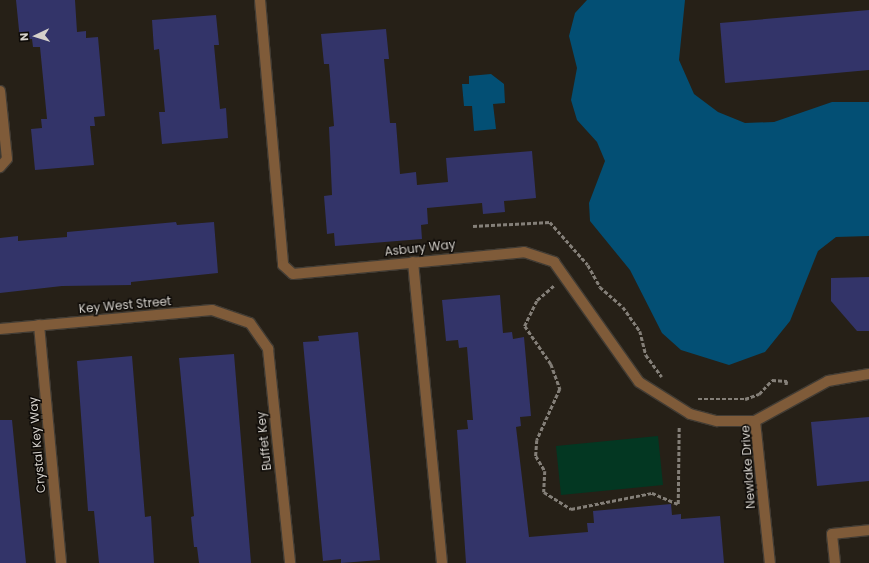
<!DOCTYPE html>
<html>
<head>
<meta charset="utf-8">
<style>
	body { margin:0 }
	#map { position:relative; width:869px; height:563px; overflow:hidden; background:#262017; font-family:Poppins,sans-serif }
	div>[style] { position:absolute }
	.green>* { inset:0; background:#033722 }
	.water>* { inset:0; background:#034f74 }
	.building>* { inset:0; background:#333469 }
	.path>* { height:2.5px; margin-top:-1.25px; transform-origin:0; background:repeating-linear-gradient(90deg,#847f78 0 4px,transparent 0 6px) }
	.roads { filter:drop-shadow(1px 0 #423c34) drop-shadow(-1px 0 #423c34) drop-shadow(0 1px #423c34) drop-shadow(0 -1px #423c34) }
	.minor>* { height:10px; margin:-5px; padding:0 5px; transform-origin:5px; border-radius:5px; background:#7f5b39 }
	span { translate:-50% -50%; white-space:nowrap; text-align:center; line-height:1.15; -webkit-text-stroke:3px #0d0a07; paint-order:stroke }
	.street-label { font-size:12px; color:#d5d1cb }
	.north { position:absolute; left:16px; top:16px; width:40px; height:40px; -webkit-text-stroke:3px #0d0a07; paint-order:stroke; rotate:266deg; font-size:11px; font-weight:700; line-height:16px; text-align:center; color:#d5d1cb }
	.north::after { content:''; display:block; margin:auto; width:14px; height:18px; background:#d5d1cb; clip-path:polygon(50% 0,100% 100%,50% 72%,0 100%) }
</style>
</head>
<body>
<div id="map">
	<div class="green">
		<i style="clip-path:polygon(658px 436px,663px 485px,561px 495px,556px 446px)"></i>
	</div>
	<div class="water">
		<i style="clip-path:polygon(587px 0,685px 0,679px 60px,694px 94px,718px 112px,745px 123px,774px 122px,832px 102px,869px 102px,869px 236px,836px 237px,818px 251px,790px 321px,765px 352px,729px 365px,681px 350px,662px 333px,630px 270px,590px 221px,589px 203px,605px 161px,597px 142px,577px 120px,571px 100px,577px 68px,569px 36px,575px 13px)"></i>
		<i style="clip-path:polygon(491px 74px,504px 84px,505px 103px,493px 104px,496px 129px,474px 131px,472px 106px,464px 106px,462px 84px,469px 84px,469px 76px)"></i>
	</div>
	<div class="building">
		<i style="clip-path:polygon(16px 0,75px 0,77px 32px,86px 31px,86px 38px,98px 37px,105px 116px,94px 117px,95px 126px,90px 126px,94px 165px,35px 170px,31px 129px,42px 128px,41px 119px,47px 119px,40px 47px,33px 47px,32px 39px,20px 40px)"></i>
		<i style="clip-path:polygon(869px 10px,869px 70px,725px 83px,720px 23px)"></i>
		<i style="clip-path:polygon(216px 15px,219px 45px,214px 45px,220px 109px,226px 108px,228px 138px,162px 144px,159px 112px,165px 112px,159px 49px,154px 50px,152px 20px)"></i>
		<i style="clip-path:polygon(386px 29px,389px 59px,384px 59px,390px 123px,396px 123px,400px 174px,416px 172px,417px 185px,448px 182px,446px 158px,532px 151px,536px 198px,504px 201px,505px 212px,483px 214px,482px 203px,427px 208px,428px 224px,421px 225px,422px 239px,335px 246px,334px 233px,327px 234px,324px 196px,332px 195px,329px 127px,334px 126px,329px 64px,324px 64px,321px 34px)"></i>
		<i style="clip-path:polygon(176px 222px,177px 225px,214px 222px,218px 273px,131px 282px,131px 285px,62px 286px,0 293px,0 238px,18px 236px,18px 241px,67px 237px,67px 232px)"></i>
		<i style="clip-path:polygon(869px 277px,869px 331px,857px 331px,831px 301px,831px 278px)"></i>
		<i style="clip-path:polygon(500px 295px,503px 333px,512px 332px,513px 339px,524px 337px,531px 416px,520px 417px,521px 426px,516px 427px,529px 537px,588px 532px,587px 523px,594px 523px,593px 511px,671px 504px,672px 515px,681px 514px,681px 519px,720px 516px,724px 563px,466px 563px,457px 430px,468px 429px,467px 420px,473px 420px,467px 347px,459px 348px,458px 340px,446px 341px,442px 300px)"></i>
		<i style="clip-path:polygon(358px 332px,380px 560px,341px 563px,341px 559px,323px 561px,303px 342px,319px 341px,318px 336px)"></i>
		<i style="clip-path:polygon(234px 354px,251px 563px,199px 563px,197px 547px,194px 547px,191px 517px,194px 516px,179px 358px)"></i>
		<i style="clip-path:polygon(132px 356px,145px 517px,151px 516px,154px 563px,99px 563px,94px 511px,88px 511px,77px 361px)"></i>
		<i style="clip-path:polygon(869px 417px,869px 481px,817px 486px,811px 422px)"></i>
		<i style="clip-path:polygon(0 420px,12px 420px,26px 563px,0 563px)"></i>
	</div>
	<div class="path">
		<i style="left:473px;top:226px;width:77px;rotate:-3deg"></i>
		<i style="left:550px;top:222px;width:57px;rotate:48.5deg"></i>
		<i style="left:588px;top:265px;width:25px;rotate:61deg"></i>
		<i style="left:600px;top:287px;width:30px;rotate:41deg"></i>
		<i style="left:623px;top:307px;width:29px;rotate:55deg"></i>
		<i style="left:640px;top:331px;width:25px;rotate:76deg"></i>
		<i style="left:646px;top:355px;width:27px;rotate:54deg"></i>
		<i style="left:554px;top:286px;width:23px;rotate:139deg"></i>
		<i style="left:537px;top:301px;width:28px;rotate:116deg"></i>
		<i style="left:525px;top:326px;width:46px;rotate:55.6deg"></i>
		<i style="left:551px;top:364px;width:27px;rotate:70deg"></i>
		<i style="left:560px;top:389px;width:56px;rotate:114.3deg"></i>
		<i style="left:537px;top:440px;width:16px;rotate:94deg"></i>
		<i style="left:536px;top:456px;width:17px;rotate:59deg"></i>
		<i style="left:545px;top:471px;width:21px;rotate:93deg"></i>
		<i style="left:544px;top:492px;width:32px;rotate:32deg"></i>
		<i style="left:571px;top:509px;width:83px;rotate:-11.2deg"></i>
		<i style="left:652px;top:493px;width:28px;rotate:23deg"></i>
		<i style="left:678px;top:504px;width:78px;rotate:-89.3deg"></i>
		<i style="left:698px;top:399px;width:47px"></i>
		<i style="left:745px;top:399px;width:15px;rotate:-20deg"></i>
		<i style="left:759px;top:394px;width:19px;rotate:-47deg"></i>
		<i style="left:772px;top:380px;width:15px;rotate:4deg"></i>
		<i style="left:787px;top:381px;width:5px;rotate:101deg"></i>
	</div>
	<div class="roads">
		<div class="minor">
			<i style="left:260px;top:0;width:266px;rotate:85deg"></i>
			<i style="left:283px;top:265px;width:13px;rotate:42deg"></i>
			<i style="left:293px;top:274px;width:232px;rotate:-5.4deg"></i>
			<i style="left:524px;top:252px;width:32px;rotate:18deg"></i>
			<i style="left:554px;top:262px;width:147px;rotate:54.7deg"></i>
			<i style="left:639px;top:382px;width:60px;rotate:32.1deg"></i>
			<i style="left:690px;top:414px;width:28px;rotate:15deg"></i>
			<i style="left:717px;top:421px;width:38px"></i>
			<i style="left:755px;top:421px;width:83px;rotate:-28.7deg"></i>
			<i style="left:828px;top:381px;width:42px;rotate:-9.7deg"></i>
			<i style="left:0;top:91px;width:68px;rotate:84.1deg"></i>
			<i style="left:7px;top:159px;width:11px;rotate:131deg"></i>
			<i style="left:413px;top:262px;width:302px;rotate:84.5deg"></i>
			<i style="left:39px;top:325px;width:239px;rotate:84.7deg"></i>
			<i style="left:0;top:329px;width:213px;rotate:-5.1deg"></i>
			<i style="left:212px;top:310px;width:40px;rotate:18.9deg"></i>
			<i style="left:250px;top:323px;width:32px;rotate:55deg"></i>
			<i style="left:268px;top:349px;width:215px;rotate:84.1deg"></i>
			<i style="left:755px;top:421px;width:143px;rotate:84deg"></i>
			<i style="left:835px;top:563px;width:29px;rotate:-96deg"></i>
			<i style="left:832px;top:534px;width:37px;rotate:-6deg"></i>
		</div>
	</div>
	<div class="street-label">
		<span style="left:420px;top:248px;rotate:-6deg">Asbury Way</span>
		<span style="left:125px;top:305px;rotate:-5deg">Key West Street</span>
		<span style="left:264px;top:441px;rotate:-96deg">Buffet Key</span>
		<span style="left:37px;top:445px;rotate:-95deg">Crystal Key Way</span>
		<span style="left:748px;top:467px;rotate:-94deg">Newlake Drive</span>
	</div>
	<div class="north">N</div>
</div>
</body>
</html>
